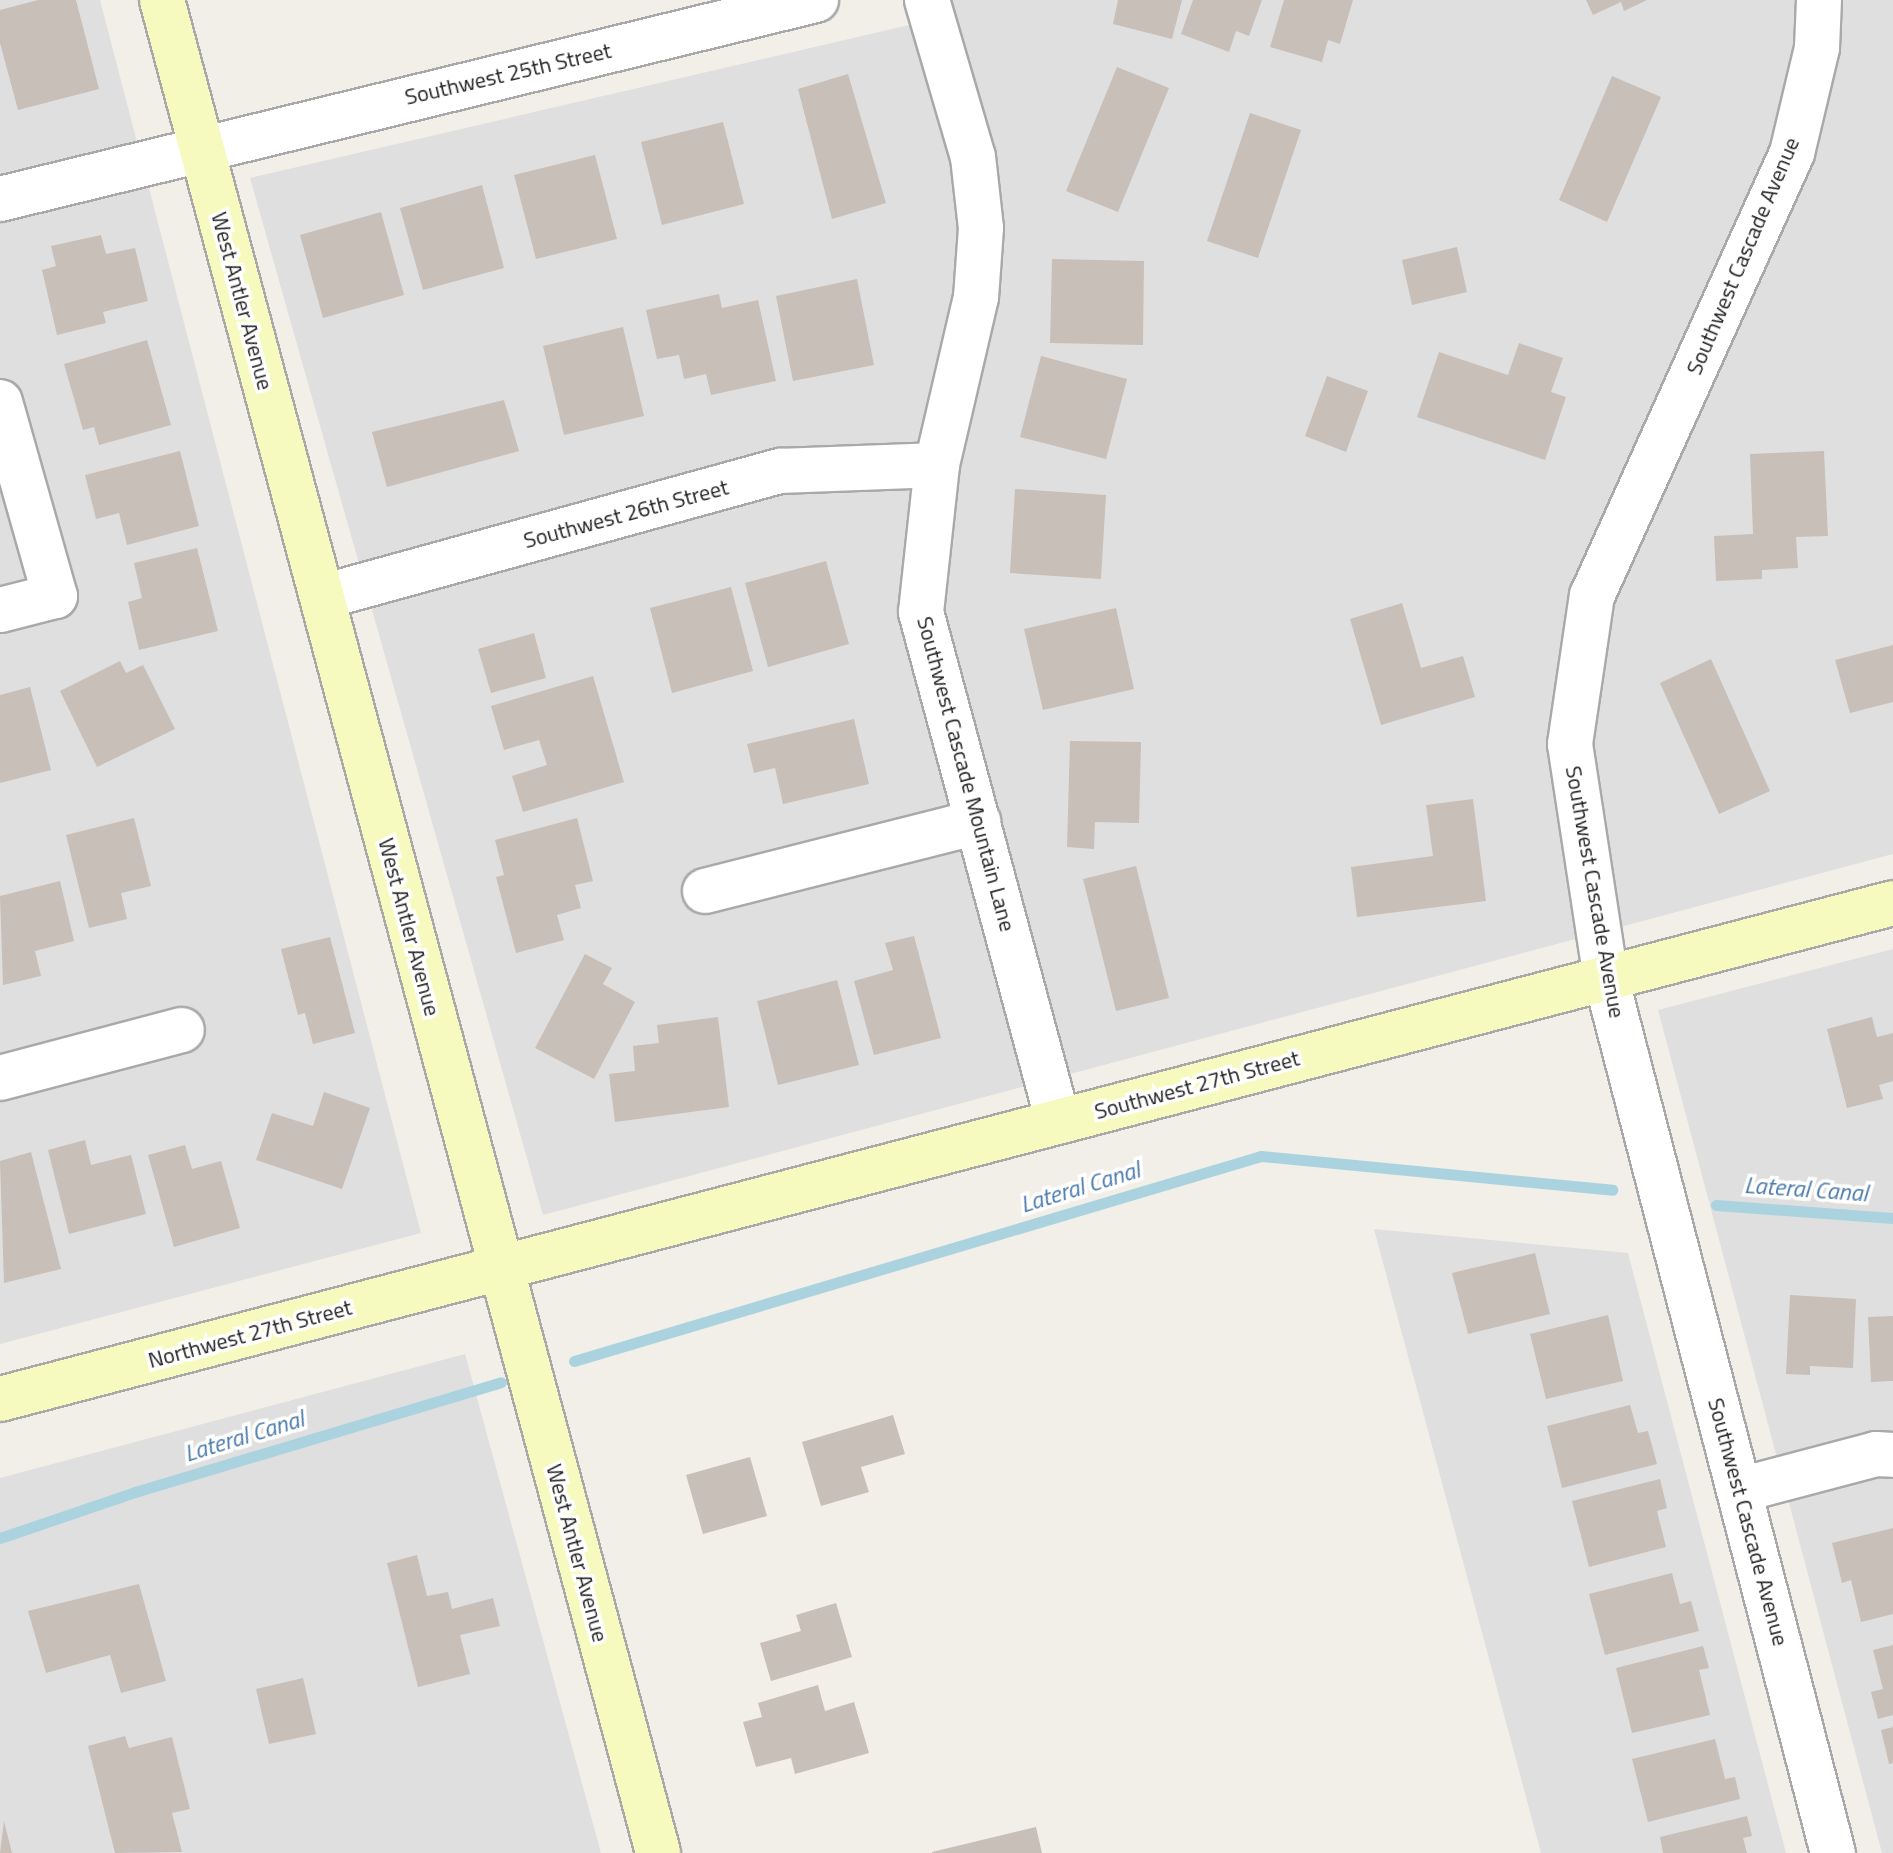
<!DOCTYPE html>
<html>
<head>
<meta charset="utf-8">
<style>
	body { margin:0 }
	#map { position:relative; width:1893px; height:1853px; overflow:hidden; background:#f2efe9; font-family:"Titillium Web",sans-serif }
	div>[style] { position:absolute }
	.residential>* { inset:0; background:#e0dfdf }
	.stream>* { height:11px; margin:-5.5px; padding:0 5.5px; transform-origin:5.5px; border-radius:5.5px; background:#aad3df }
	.building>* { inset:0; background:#c7bfb8 }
	.roads { filter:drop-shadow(2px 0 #a9a9a9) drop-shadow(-2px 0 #a9a9a9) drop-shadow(0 2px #a9a9a9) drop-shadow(0 -2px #a9a9a9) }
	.street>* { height:44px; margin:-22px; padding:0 22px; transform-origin:22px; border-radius:22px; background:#fff }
	.secondary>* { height:44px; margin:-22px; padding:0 22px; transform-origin:22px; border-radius:22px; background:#f7fabf }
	span { translate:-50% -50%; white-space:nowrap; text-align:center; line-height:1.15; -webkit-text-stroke:7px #fff; paint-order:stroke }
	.street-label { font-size:22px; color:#222 }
	.water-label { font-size:24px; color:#4a7aab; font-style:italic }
</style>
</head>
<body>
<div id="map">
	<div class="residential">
		<i style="clip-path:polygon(0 0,100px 0,421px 1233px,0 1344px)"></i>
		<i style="clip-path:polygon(903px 0,1893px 0,1893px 854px,543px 1215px,250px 178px,909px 25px)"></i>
		<i style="clip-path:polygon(1893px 949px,1893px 1853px,1882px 1853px,1658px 1010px)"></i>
		<i style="clip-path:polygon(1374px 1229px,1628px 1253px,1786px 1853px,1541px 1853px)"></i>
		<i style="clip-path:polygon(465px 1354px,601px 1853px,0 1853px,0 1478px)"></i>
	</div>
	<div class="stream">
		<i style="left:1716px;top:1205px;width:177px;rotate:4.2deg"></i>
		<i style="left:574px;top:1361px;width:717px;rotate:-16.62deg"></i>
		<i style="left:1261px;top:1156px;width:353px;rotate:5.5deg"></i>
		<i style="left:0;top:1538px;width:143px;rotate:-18.8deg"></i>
		<i style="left:135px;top:1492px;width:382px;rotate:-16.7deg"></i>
	</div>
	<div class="building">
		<i style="clip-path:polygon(38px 0,76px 0,99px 89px,18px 110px,0 43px,0 10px)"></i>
		<i style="clip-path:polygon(1118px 0,1182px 0,1172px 39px,1113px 24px)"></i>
		<i style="clip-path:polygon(1193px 0,1262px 0,1249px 36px,1236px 31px,1229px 52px,1181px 34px)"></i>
		<i style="clip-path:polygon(1284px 0,1353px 0,1340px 44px,1328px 40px,1322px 62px,1270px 47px)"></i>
		<i style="clip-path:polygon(1586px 0,1647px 0,1624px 11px,1621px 2px,1593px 15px)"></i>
		<i style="clip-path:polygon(1117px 67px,1169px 88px,1118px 212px,1066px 191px)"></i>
		<i style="clip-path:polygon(848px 74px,886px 203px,832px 219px,798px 89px)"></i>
		<i style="clip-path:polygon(1612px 76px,1661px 97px,1607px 222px,1559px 200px)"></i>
		<i style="clip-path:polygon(1250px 113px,1301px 130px,1258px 258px,1207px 241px)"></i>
		<i style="clip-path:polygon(723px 122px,744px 204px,662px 225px,641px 142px)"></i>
		<i style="clip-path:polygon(595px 155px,617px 239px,536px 259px,514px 175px)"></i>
		<i style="clip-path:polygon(482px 185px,504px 268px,423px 290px,400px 208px)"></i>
		<i style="clip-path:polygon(381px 212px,404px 295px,323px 318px,300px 235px)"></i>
		<i style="clip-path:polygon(101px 235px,106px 254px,135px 248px,148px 301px,103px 312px,106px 323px,57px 335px,42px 270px,56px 266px,51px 246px)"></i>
		<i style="clip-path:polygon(1457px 247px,1467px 292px,1412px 305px,1402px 260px)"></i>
		<i style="clip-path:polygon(1052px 259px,1144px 261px,1143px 345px,1050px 343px)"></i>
		<i style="clip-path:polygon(857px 279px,874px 365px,793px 381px,776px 296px)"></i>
		<i style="clip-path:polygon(719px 294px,722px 308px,758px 300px,776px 381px,711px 395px,706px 374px,684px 379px,679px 355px,657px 359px,646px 310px)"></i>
		<i style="clip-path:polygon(623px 327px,644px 416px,564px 435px,543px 346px)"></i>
		<i style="clip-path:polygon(147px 340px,171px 425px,99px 445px,94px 427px,83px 430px,64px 364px)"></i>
		<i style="clip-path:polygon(1519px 343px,1563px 358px,1551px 392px,1566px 397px,1545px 460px,1417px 417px,1439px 352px,1508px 375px)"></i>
		<i style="clip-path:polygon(1041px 356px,1127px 379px,1106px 459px,1020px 437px)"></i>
		<i style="clip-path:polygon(1327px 376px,1368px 391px,1346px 452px,1305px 436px)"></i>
		<i style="clip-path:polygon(504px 400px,519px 451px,387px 487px,372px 432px)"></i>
		<i style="clip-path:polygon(180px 451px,199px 526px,127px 545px,119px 513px,96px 519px,85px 475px)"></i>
		<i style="clip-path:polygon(1824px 451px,1828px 536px,1796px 537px,1798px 568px,1762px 570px,1762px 579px,1716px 581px,1714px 536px,1753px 534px,1750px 454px)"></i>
		<i style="clip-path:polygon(1015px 489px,1106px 495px,1101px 579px,1010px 573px)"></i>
		<i style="clip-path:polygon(197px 548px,218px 631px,139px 650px,128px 602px,142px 598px,134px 563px)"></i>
		<i style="clip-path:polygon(826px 561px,849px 644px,768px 667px,745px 583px)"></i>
		<i style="clip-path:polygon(731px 587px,753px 671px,672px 693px,650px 608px)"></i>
		<i style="clip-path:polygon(1402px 603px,1421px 668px,1463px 656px,1475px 697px,1381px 725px,1350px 619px)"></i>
		<i style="clip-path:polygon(1116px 608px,1134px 689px,1043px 710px,1024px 629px)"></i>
		<i style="clip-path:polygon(534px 633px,546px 678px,491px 693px,478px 649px)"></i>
		<i style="clip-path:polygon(1893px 645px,1893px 702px,1850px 713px,1835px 660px)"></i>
		<i style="clip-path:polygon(1711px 659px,1770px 791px,1719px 814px,1660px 683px)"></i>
		<i style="clip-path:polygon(120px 661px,126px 673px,143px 665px,175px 729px,97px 767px,60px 691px)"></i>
		<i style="clip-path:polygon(593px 676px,624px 782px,523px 812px,512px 776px,547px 765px,539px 740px,504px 750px,491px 706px)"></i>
		<i style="clip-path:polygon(30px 687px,51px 770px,0 783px,0 695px)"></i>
		<i style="clip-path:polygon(854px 719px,869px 784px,783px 804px,775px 768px,754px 773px,747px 744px)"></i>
		<i style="clip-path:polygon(1070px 741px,1141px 742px,1139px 823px,1095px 822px,1094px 849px,1067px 847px)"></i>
		<i style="clip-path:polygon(1473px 799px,1486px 901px,1357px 917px,1351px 867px,1433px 856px,1426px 805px)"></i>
		<i style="clip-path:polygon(134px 818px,151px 886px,121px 893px,127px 919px,89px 928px,66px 835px)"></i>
		<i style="clip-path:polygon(577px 818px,593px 881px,575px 885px,581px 908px,557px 915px,564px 940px,516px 953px,496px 877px,504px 875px,495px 840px)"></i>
		<i style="clip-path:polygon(1136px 866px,1169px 998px,1116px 1011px,1083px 879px)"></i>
		<i style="clip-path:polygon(60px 881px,74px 941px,35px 951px,41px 976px,3px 985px,0 896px)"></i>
		<i style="clip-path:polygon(914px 936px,941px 1038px,874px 1055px,854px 981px,893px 970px,885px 943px)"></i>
		<i style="clip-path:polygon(330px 937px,355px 1033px,313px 1044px,305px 1013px,298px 1015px,281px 949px)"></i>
		<i style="clip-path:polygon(585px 954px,612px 968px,603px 984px,635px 1002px,594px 1079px,535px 1048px)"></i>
		<i style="clip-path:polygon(837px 980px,859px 1065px,778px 1085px,757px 1001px)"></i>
		<i style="clip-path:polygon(718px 1017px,729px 1107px,615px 1122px,609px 1074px,635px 1071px,633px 1046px,659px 1043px,657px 1025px)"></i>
		<i style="clip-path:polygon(1872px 1017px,1877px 1037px,1893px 1033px,1893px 1081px,1879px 1085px,1883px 1099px,1847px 1108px,1827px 1029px)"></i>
		<i style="clip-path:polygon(324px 1092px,370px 1108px,342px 1189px,256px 1160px,272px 1113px,313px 1126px)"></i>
		<i style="clip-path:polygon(85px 1140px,91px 1165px,131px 1155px,146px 1214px,69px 1234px,48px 1150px)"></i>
		<i style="clip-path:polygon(185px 1145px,192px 1169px,221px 1161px,240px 1228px,174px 1247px,148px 1155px)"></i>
		<i style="clip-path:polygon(31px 1152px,61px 1269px,4px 1283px,0 1161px)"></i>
		<i style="clip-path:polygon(1535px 1253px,1550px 1314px,1468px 1334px,1452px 1273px)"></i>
		<i style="clip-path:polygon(1790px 1295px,1856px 1299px,1853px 1368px,1810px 1366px,1810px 1375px,1786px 1374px)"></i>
		<i style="clip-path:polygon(1608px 1315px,1623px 1381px,1546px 1399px,1530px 1334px)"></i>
		<i style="clip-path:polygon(1893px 1316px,1893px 1381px,1871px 1382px,1868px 1317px)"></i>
		<i style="clip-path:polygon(1630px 1405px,1638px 1433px,1648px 1431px,1657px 1464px,1562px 1488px,1547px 1426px)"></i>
		<i style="clip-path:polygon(893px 1415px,905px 1454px,861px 1467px,869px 1492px,821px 1506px,802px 1442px)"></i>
		<i style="clip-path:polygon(750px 1457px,767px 1516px,703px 1534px,686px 1475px)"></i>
		<i style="clip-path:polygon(1660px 1479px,1667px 1508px,1657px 1511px,1666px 1547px,1589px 1567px,1572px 1501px)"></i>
		<i style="clip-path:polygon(1893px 1528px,1893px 1614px,1861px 1622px,1851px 1580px,1842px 1583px,1832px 1543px)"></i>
		<i style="clip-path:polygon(417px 1555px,427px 1596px,448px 1592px,452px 1609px,493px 1598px,500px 1626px,460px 1635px,470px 1674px,418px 1687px,387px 1563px)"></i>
		<i style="clip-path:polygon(1672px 1573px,1680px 1604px,1691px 1601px,1699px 1631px,1605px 1655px,1589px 1594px)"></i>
		<i style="clip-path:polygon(139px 1584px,166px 1681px,121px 1693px,110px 1655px,46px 1673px,28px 1611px)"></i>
		<i style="clip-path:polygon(836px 1603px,852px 1657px,771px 1681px,760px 1643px,801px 1631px,796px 1615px)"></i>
		<i style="clip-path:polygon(1893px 1645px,1893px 1715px,1878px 1719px,1871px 1692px,1883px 1689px,1873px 1650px)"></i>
		<i style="clip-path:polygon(1703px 1646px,1709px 1668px,1699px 1670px,1710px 1715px,1632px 1733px,1616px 1668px)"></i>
		<i style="clip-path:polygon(303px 1678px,316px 1734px,269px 1744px,256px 1689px)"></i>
		<i style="clip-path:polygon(818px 1685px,825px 1711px,854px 1702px,869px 1753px,795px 1774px,791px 1758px,756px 1767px,743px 1722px,762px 1717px,758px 1703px)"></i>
		<i style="clip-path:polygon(1893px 1727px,1893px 1763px,1889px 1764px,1881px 1730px)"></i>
		<i style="clip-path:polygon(125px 1736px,129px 1748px,172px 1737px,190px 1809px,172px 1813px,182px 1852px,115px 1853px,88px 1746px)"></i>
		<i style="clip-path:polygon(1715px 1739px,1725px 1779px,1735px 1777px,1740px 1799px,1648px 1822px,1632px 1759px)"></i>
		<i style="clip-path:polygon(1747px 1816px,1752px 1836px,1743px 1838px,1747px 1853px,1663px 1853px,1660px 1837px)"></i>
		<i style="clip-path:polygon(4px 1821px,12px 1853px,0 1853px)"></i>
		<i style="clip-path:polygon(1036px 1827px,1042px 1853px,932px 1853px,932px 1852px)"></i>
	</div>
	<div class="roads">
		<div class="street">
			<i style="left:927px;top:0;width:164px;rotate:73.7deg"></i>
			<i style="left:973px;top:157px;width:71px;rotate:83.6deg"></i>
			<i style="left:981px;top:228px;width:69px;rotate:94.1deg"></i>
			<i style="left:976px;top:297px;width:172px;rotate:103.1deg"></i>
			<i style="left:937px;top:465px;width:148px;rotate:96.2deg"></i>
			<i style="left:921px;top:612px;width:527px;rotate:74.94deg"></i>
			<i style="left:1819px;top:0;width:48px;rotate:92.4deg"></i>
			<i style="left:1817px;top:48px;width:108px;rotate:103.4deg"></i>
			<i style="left:1792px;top:153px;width:485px;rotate:114.3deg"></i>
			<i style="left:1592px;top:595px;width:151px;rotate:98.4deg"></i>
			<i style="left:1570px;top:744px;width:237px;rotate:81.3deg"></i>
			<i style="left:1606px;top:978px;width:904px;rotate:75.46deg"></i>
			<i style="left:0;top:199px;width:840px;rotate:-13.71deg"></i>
			<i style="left:0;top:402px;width:202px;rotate:74.2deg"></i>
			<i style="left:55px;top:596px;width:57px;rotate:165.7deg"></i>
			<i style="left:322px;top:597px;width:476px;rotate:-15.4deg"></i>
			<i style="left:781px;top:471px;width:156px;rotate:-2.2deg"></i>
			<i style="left:705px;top:891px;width:282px;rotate:-14.2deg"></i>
			<i style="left:0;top:1078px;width:188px;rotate:-14.8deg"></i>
			<i style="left:1740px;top:1490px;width:141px;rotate:-14.8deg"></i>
			<i style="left:1876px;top:1454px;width:17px;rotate:3deg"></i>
		</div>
		<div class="secondary">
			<i style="left:162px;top:0;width:1918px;rotate:75.01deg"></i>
			<i style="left:0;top:1399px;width:1957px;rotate:-14.68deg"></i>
		</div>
	</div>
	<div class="street-label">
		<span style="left:508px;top:74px;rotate:-13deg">Southwest 25th Street</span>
		<span style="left:1743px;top:256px;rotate:-67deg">Southwest Cascade Avenue</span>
		<span style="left:242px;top:301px;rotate:75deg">West Antler Avenue</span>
		<span style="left:626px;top:514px;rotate:-15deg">Southwest 26th Street</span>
		<span style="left:966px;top:774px;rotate:75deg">Southwest Cascade Mountain Lane</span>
		<span style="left:1595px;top:892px;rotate:80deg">Southwest Cascade Avenue</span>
		<span style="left:409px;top:927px;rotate:75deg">West Antler Avenue</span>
		<span style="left:1197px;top:1085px;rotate:-15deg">Southwest 27th Street</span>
		<span style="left:250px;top:1334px;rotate:-15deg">Northwest 27th Street</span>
		<span style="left:1748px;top:1522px;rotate:75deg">Southwest Cascade Avenue</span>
		<span style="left:577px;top:1553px;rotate:75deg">West Antler Avenue</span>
	</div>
	<div class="water-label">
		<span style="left:1080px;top:1187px;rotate:-17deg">Lateral Canal</span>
		<span style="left:1806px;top:1189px;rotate:4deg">Lateral Canal</span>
		<span style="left:244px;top:1436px;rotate:-17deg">Lateral Canal</span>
	</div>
</div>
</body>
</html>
